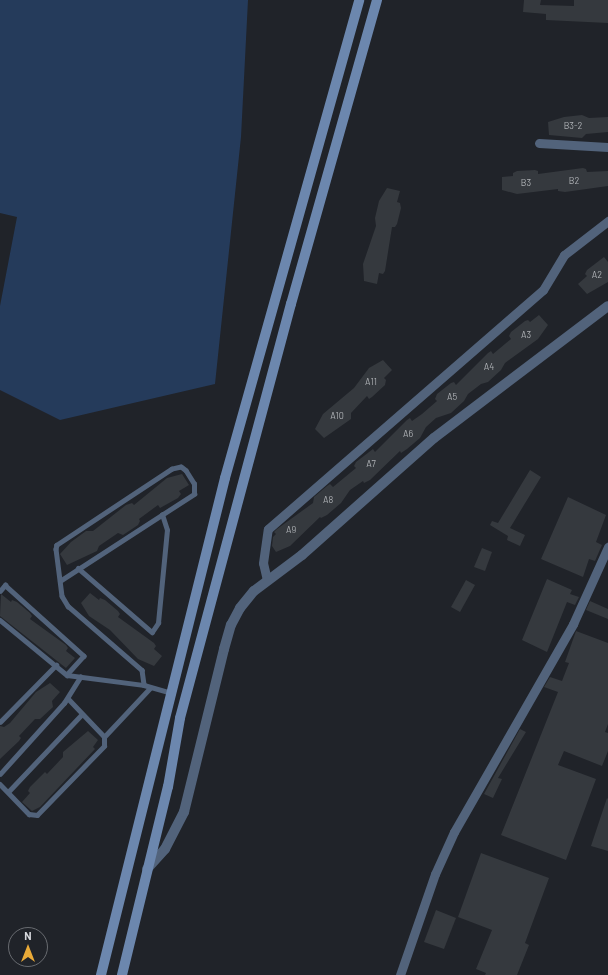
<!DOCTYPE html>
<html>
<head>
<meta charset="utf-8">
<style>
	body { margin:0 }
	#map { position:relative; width:608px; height:975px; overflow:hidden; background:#202329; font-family:Barlow,sans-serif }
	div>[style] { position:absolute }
	.green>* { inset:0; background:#253b5b }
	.building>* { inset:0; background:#35393e }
	.service>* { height:4.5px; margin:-2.25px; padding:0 2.25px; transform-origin:2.25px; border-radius:2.25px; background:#52637b }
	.minor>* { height:9px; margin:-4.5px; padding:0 4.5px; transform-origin:4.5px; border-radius:4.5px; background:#52637b }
	.tertiary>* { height:10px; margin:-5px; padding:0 5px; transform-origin:5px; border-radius:5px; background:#52637b }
	.secondary>* { height:10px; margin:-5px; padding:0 5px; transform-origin:5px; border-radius:5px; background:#6c87ae }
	span { translate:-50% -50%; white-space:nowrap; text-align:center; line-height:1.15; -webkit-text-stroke:4px #202329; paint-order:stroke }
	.number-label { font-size:9px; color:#adb0b4 }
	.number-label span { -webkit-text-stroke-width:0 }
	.north { position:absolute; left:8px; top:927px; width:40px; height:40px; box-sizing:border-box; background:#202329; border:1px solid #686b70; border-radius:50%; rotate:0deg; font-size:11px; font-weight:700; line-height:16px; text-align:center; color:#d5d7db }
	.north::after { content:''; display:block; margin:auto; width:14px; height:18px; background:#e9aa38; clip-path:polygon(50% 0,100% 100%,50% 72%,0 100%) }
</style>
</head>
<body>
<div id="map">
	<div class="green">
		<i style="clip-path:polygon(0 0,248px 0,241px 137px,215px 384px,60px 420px,0 390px,0 306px,17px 217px,0 213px)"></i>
	</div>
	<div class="building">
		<i style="clip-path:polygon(524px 0,541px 0,540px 5px,574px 6px,574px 0,608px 0,608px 23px,546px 20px,546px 14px,523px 12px)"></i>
		<i style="clip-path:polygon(582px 115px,589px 118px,608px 117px,608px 132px,586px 134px,582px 138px,549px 135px,548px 122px,564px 117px)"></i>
		<i style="clip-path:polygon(583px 168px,586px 169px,587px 172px,608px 171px,608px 186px,565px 192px,558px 191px,558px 189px,517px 194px,502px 190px,502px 177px,513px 176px,513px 173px,517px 171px,535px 170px,538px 171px,538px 174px)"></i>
		<i style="clip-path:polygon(387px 188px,400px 191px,397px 202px,400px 203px,401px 208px,397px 224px,395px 227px,392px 227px,385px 271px,383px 274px,379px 273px,377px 284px,364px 281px,363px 264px,376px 226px,375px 218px,379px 201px)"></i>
		<i style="clip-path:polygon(604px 257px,608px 262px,608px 282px,587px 294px,578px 284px,587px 276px,585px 274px,587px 270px)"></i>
		<i style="clip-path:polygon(539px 315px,548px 325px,538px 339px,505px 363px,501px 370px,488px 382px,481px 384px,468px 394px,464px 401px,451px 413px,436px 418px,426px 427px,420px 438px,407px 449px,401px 453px,400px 451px,370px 480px,364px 483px,363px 481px,350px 490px,341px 503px,327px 515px,321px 518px,320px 517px,290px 546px,276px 552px,272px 546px,273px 537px,276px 534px,274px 532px,277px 529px,313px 503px,314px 497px,327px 486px,330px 484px,333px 487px,356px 468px,354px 466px,356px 462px,373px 449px,375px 452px,407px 420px,410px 418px,412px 421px,422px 414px,437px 401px,435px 399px,437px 394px,451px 383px,454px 382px,456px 385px,488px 353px,491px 351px,493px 354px,511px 339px,509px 336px,511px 332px,525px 321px,528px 320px,530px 322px)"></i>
		<i style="clip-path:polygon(383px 360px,392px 370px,384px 378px,386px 380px,385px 385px,372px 397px,369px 399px,367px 396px,351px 413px,351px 419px,324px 438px,315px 429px,323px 414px,354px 388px,369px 368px)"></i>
		<i style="clip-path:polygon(530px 470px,541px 477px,510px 528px,525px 535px,520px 546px,507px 540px,508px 536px,490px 525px,492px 521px,498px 523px)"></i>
		<i style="clip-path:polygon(182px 474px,189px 485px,179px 491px,181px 494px,178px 498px,160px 508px,158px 505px,139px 519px,140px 521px,138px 525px,123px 535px,118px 533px,99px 546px,97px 551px,67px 565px,60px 554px,71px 542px,86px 531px,93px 531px,126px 505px,132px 503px,134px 505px,167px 478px)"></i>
		<i style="clip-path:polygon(568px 497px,606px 515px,596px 542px,602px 545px,595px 561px,589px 559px,583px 577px,541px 559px)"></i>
		<i style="clip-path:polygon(482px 548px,492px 552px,485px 571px,474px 567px)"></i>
		<i style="clip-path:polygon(547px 579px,572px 590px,570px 594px,579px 597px,575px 605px,567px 602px,547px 652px,522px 640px)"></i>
		<i style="clip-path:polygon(466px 580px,475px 585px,460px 612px,451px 607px)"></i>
		<i style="clip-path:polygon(90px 593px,99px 600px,100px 598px,105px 600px,118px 611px,120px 614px,118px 617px,154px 643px,156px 646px,154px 649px,162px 656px,154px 666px,138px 659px,110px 630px,89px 616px,81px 603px)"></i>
		<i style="clip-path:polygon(1px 594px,11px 602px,12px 600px,17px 602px,30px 613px,32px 616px,30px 619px,66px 645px,68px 648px,66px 651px,75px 658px,66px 668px,0 616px)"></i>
		<i style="clip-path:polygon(590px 601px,608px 609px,608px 619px,586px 610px)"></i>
		<i style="clip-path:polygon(576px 631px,608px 643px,608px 724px,605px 732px,608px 733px,608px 751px,602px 766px,564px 751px,558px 765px,596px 779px,566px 860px,501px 835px,558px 692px,544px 687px,550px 677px,562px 681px,569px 663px,565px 662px)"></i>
		<i style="clip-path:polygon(50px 683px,60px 692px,52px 701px,53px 707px,40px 719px,35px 719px,19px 736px,21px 738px,19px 741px,0 759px,0 726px,4px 727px,10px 723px,36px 692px)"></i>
		<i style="clip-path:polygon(520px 729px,526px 732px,498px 778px,502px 779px,493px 798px,484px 794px)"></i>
		<i style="clip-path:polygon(88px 731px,98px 740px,93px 747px,95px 749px,40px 807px,32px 811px,22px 802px,30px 793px,28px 791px,30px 787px,45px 772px,47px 774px,63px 757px,63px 752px)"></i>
		<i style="clip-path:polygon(607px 798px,608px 799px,608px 851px,591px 846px)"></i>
		<i style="clip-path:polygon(481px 853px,549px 878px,525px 943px,529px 945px,517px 975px,485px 975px,486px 973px,476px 969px,492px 930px,458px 917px)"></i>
		<i style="clip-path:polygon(436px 910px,456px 918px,444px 949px,424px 942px)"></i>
	</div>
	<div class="service">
		<i style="left:78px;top:568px;width:98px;rotate:40.9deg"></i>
		<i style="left:152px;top:632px;width:11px;rotate:-56deg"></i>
		<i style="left:158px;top:623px;width:93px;rotate:-84.5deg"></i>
		<i style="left:167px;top:530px;width:16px;rotate:-108deg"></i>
		<i style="left:60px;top:581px;width:160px;rotate:-33deg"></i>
		<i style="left:194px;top:494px;width:10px;rotate:-90deg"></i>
		<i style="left:194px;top:484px;width:15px;rotate:-122deg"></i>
		<i style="left:186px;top:471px;width:6px;rotate:-141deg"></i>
		<i style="left:181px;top:467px;width:9px;rotate:167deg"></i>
		<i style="left:172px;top:469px;width:138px;rotate:146.5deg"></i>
		<i style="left:57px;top:545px;width:4px;rotate:104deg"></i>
		<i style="left:56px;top:549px;width:47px;rotate:82.7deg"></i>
		<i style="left:62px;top:596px;width:12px;rotate:59deg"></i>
		<i style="left:68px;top:606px;width:98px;rotate:40.9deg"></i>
		<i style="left:142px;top:670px;width:15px;rotate:82deg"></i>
		<i style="left:0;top:591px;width:8px;rotate:-50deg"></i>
		<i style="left:5px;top:585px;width:106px;rotate:41.9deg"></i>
		<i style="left:84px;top:656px;width:25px;rotate:132deg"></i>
		<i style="left:0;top:620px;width:87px;rotate:39.4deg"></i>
		<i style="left:67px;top:675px;width:78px;rotate:7.4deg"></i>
		<i style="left:144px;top:685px;width:29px;rotate:16deg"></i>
		<i style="left:0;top:722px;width:80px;rotate:-45.5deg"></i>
		<i style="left:104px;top:737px;width:67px;rotate:-46.8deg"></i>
		<i style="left:0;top:774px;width:96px;rotate:-48deg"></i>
		<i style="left:64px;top:703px;width:31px;rotate:-58deg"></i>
		<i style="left:0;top:784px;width:42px;rotate:46deg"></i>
		<i style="left:29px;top:814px;width:8px;rotate:7deg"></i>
		<i style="left:37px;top:815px;width:96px;rotate:-45.8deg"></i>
		<i style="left:104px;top:746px;width:9px;rotate:-90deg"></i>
		<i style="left:104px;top:737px;width:52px;rotate:-133.5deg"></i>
		<i style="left:8px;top:792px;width:106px;rotate:-46.5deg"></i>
	</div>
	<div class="minor">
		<i style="left:539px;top:143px;width:69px;rotate:3.3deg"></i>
		<i style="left:267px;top:580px;width:17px;rotate:-103deg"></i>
		<i style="left:263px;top:563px;width:34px;rotate:-82deg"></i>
		<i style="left:268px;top:529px;width:364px;rotate:-41deg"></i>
		<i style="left:543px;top:290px;width:41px;rotate:-59deg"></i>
		<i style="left:564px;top:255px;width:56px;rotate:-37.7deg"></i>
		<i style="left:400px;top:975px;width:107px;rotate:-70.9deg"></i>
		<i style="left:435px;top:874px;width:46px;rotate:-65.7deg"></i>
		<i style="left:454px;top:832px;width:240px;rotate:-60.2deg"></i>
		<i style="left:573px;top:624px;width:85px;rotate:-65.6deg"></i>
	</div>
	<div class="tertiary">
		<i style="left:147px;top:869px;width:27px;rotate:-48deg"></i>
		<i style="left:165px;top:849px;width:42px;rotate:-62.8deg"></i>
		<i style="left:184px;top:812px;width:168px;rotate:-76.2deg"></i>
		<i style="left:224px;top:649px;width:25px;rotate:-74deg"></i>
		<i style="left:231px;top:625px;width:19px;rotate:-62deg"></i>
		<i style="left:240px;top:608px;width:22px;rotate:-51deg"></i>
		<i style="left:254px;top:591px;width:60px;rotate:-36.9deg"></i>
		<i style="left:302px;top:555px;width:176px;rotate:-41.6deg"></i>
		<i style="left:434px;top:438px;width:218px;rotate:-37.2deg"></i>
	</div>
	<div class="secondary">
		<i style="left:101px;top:975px;width:512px;rotate:-75.99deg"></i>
		<i style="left:225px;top:478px;width:496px;rotate:-74.3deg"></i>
		<i style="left:122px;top:975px;width:194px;rotate:-76.3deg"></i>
		<i style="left:168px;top:787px;width:70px;rotate:-80.1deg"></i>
		<i style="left:180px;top:718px;width:429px;rotate:-75deg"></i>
		<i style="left:291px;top:304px;width:316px;rotate:-74.2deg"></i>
	</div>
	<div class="number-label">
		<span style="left:573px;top:126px">B3-2</span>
		<span style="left:574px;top:181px">B2</span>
		<span style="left:526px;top:183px">B3</span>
		<span style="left:597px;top:275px">A2</span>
		<span style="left:526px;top:335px">A3</span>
		<span style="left:489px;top:367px">A4</span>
		<span style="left:371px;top:382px">A11</span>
		<span style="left:452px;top:397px">A5</span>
		<span style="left:337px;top:416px">A10</span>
		<span style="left:408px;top:434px">A6</span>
		<span style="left:371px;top:464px">A7</span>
		<span style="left:328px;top:500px">A8</span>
		<span style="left:291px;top:530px">A9</span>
	</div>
	<div class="north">N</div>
</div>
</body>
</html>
